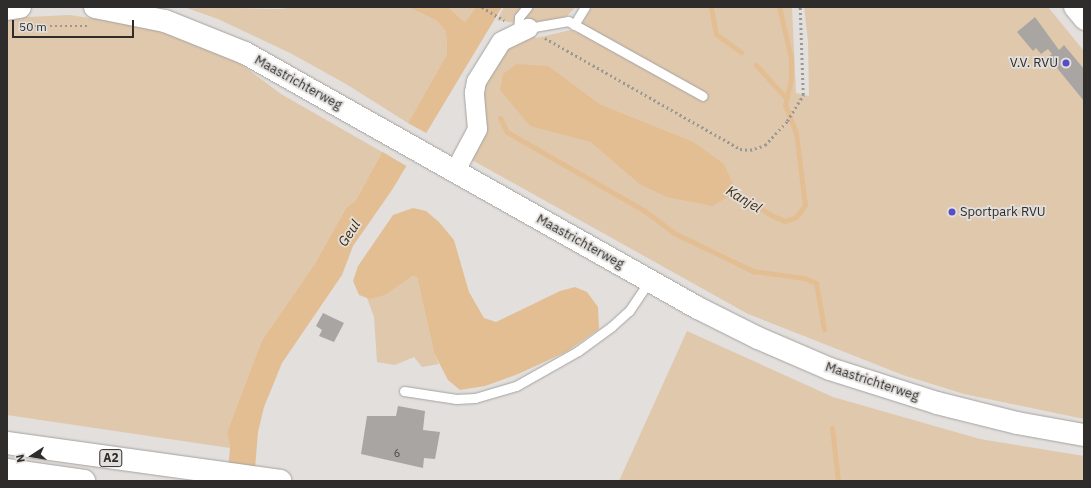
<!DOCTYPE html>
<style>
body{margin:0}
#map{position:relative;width:1091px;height:488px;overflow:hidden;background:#e2dfdc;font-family:"IBM Plex Sans",sans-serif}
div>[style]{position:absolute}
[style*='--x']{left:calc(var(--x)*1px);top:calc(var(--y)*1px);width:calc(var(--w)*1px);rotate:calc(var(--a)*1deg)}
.green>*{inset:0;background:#e0c8ad}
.water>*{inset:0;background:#e4be93}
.pier>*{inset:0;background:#e2dfdc}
.stream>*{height:5px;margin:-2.5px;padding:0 2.5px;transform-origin:2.5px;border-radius:2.5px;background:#e4be93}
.building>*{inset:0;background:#a8a5a2}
.path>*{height:2.5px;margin-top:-1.25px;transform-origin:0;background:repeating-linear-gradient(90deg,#9a9795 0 2px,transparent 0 5px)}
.roads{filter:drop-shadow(0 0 1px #a5a29f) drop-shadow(0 0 1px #a5a29f)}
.lane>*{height:9px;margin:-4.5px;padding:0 4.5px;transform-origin:4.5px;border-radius:4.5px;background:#fff}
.street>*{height:19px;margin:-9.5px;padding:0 9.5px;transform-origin:9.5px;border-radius:9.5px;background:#fff}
.secondary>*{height:22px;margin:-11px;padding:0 11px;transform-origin:11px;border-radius:11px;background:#fff}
.highway>*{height:22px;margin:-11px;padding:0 11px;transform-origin:11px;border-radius:11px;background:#fff}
.dots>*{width:11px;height:11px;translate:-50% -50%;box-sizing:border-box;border:2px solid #e2dfdc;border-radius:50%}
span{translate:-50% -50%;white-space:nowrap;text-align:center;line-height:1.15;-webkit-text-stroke:3.5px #e2dfdc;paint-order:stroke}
.number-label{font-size:11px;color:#4c4b4a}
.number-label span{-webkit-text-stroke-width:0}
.shield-label span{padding:1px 3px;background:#e2dfdc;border:1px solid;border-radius:3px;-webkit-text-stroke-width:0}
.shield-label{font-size:12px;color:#2e2d2c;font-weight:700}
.poi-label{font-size:13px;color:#2e2d2c}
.right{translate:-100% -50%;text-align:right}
.left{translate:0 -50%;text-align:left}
.street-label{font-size:13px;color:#2e2d2c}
.water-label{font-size:14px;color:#432a06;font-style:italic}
.frame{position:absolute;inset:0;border:8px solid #2e2d2c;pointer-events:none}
.north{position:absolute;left:12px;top:436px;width:40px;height:40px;-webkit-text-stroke:3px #e2dfdc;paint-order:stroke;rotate:258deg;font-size:11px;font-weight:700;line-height:16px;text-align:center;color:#2e2d2c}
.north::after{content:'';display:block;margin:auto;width:14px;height:18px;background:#2e2d2c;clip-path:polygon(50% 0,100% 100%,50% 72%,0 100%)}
.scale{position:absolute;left:12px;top:20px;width:122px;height:18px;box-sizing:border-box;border:2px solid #2e2d2c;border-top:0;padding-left:5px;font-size:12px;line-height:14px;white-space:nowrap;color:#2e2d2c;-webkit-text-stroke:3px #e2dfdc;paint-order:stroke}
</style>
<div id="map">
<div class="green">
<div style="clip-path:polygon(184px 7px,279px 9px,298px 7px,408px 7px,437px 21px,446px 32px,447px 54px,408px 123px,346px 84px,292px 54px,218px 19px)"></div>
<div style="clip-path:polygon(448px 7px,476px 7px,465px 22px)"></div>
<div style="clip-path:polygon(504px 7px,576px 7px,567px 16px,552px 21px,515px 23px,497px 20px)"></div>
<div style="clip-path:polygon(evenodd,592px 7px,792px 7px,796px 93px,809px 96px,808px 41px,804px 7px,1048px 7px,1084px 51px,1084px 419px,964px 394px,903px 375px,748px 314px,472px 160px,482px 136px,483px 88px,503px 51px,528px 28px,536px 38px,571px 30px,577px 33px,592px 7px,549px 66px,600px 104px,692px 141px,639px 184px,590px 142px,562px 134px,549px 66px)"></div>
<div style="clip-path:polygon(70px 15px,148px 27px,198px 45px,241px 64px,281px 94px,382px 152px,356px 200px,346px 208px,314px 265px,262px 340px,227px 432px,230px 448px,7px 415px,7px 18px)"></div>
<div style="clip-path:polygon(412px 276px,417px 277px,434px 353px,439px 364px,422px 367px,414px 357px,395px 365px,377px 362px,374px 317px,367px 298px)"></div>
<div style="clip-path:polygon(687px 331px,833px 397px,980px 439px,1084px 456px,1084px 481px,619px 481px)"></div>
</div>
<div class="water">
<div style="clip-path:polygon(408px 7px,448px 7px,465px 22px,476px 7px,502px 7px,392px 190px,353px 246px,342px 275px,282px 363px,264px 407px,258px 432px,254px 481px,227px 481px,230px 448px,227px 432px,262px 340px,314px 265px,346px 208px,356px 200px,382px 152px,408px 123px,447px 54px,446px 32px,437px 21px)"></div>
<div style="clip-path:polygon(517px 64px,549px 66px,600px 104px,692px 141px,724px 164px,735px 188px,728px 197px,712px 206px,667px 197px,639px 184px,590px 142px,530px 126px,500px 90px,503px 74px)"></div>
<div style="clip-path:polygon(413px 208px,426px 211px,439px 222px,454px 240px,469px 292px,484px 318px,496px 322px,560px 291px,575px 287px,587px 292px,598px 307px,599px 329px,566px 352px,518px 374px,485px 386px,460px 390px,448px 380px,434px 353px,417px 277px,412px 276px,385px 295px,370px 299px,359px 295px,353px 281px,358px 266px,393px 215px)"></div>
</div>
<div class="pier">
<div style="clip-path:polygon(406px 122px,428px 134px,408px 167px,381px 151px)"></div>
</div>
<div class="stream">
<div style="--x:711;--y:7;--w:27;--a:80"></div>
<div style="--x:716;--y:34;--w:31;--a:36"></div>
<div style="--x:756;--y:65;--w:43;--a:47.8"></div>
<div style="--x:500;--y:118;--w:16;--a:63"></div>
<div style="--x:507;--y:132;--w:159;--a:29.8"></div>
<div style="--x:645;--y:211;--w:36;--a:37"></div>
<div style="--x:674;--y:233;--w:88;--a:25.7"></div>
<div style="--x:753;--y:271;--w:52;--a:7.7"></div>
<div style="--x:805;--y:278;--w:12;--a:24"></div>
<div style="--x:816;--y:283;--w:47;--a:80.1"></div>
<div style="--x:727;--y:189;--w:53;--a:30.4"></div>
<div style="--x:773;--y:216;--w:13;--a:23"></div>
<div style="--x:785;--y:221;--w:12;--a:-20"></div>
<div style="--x:796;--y:217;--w:15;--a:-53"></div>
<div style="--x:805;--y:205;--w:73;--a:-97.1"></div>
<div style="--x:796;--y:133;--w:30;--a:-111"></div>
<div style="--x:785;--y:105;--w:28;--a:-77"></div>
<div style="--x:791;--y:78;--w:20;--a:-90"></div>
<div style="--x:791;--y:58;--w:52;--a:-103.2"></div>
<div style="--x:832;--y:428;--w:53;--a:83.5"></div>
</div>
<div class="building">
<div style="clip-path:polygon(1035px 17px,1059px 50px,1064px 45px,1084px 69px,1084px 101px,1048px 57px,1052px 54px,1048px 49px,1041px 54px,1036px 48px,1033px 51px,1017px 32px)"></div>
<div style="clip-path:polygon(323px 313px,344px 323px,334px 342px,319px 336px,322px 330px,316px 326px)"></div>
<div style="clip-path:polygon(398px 406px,425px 411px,423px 430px,440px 432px,435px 459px,424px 458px,423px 468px,361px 454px,367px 416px,396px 416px)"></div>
</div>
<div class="path">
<div style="--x:482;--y:7;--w:26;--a:31"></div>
<div style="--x:25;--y:26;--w:65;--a:0"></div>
<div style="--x:545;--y:38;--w:224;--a:29.6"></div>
<div style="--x:740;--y:149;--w:10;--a:6"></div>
<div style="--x:750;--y:150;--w:16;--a:-18"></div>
<div style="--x:765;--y:145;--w:33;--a:-47"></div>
<div style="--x:787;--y:121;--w:31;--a:-58"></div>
<div style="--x:803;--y:95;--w:88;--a:-92"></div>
</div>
<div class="roads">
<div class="lane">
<div style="--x:574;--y:25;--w:21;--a:-59"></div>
<div style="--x:528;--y:28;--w:41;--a:-9.9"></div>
<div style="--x:568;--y:21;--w:154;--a:29.1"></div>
<div style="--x:518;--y:32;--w:15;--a:-86"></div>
<div style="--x:519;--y:17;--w:13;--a:-51"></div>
<div style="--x:404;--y:391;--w:53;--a:8.7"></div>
<div style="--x:456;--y:399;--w:19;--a:-3"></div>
<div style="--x:475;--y:398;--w:43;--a:-16.3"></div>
<div style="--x:516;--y:386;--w:71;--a:-29.4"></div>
<div style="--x:578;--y:351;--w:41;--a:-36"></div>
<div style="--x:611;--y:327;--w:24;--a:-42"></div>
<div style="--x:629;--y:311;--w:36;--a:-56"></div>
</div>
<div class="street">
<div style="--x:1073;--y:7;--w:17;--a:50"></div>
<div style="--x:454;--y:172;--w:49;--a:-61.9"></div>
<div style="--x:477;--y:129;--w:37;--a:-95"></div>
<div style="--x:474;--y:92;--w:11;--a:-80"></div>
<div style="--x:476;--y:81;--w:47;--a:-58"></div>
<div style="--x:501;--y:41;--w:30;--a:-26"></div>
</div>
<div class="secondary">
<div style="--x:95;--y:7;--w:71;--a:11.3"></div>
<div style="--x:165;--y:21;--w:86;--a:21.8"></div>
<div style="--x:245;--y:53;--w:520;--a:29.38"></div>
<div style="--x:698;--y:308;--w:67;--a:26.6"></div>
<div style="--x:758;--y:338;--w:78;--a:23.3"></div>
<div style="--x:830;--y:369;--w:112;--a:17.6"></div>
<div style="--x:937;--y:403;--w:82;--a:14"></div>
<div style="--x:1017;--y:423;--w:68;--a:10.2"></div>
<div style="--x:7;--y:9;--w:13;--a:-9"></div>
</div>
<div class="highway">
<div style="--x:7;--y:443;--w:276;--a:7.9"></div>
<div style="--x:7;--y:470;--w:78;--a:8.1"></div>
</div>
</div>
<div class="dots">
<div style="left:1066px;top:63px;background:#564ec6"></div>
<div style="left:952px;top:212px;background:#564ec6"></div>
</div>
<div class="number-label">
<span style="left:397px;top:453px">6</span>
</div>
<div class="shield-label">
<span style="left:111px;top:458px">A2</span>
</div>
<div class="poi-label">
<span class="right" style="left:1058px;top:63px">V.V. RVU</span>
<span class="left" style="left:960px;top:212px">Sportpark RVU</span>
</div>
<div class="street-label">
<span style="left:298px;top:83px;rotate:29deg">Maastrichterweg</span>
<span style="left:580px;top:242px;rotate:29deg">Maastrichterweg</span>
<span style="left:872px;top:382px;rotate:18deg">Maastrichterweg</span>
</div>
<div class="water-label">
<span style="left:744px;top:199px;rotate:31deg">Kanjel</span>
<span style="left:349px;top:233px;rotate:-57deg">Geul</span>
</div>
<div class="frame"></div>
<div class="north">N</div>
<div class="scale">50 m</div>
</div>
